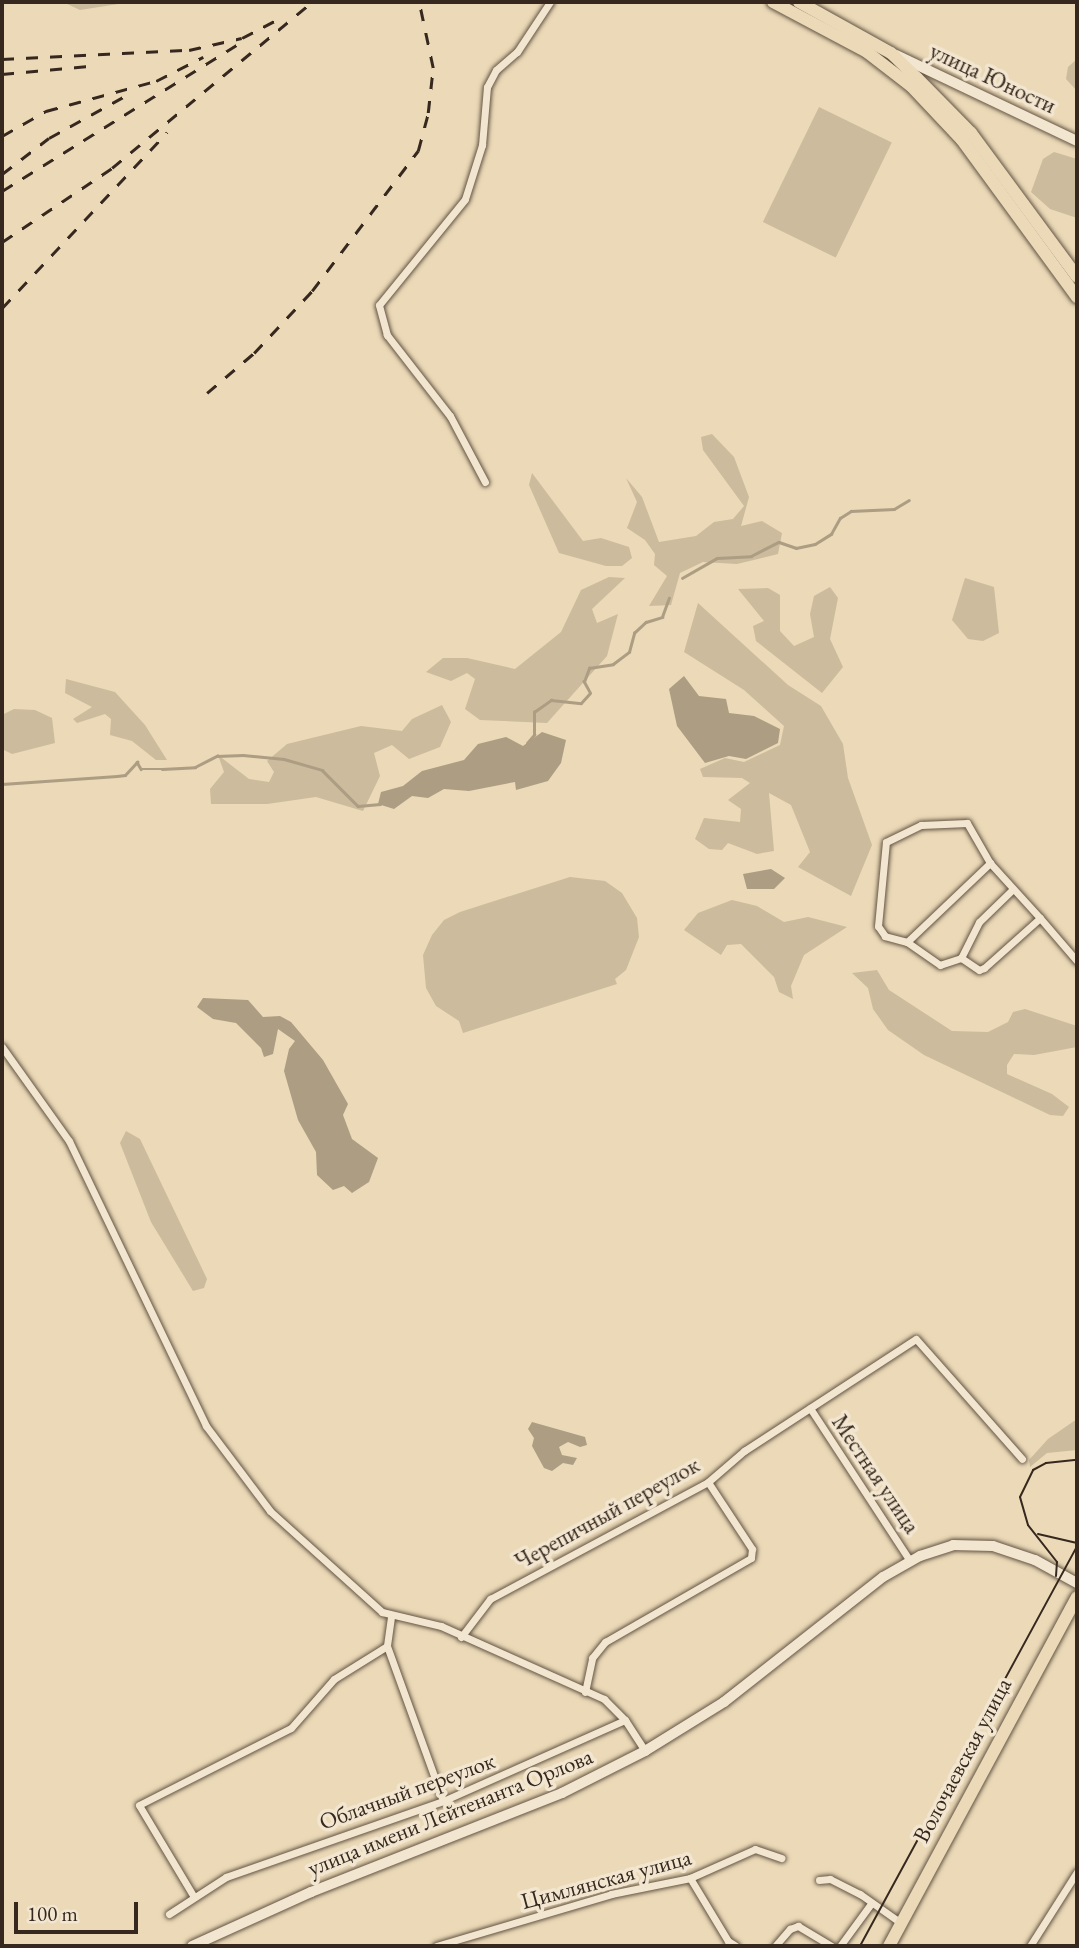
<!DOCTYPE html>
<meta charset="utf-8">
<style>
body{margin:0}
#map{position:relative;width:1079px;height:1948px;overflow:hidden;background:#ebd9b7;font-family:"EB Garamond",serif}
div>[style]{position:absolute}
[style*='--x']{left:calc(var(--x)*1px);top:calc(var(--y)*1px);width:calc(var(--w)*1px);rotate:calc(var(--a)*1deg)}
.green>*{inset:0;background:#ccbb9d;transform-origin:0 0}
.water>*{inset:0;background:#ad9d83}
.stream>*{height:2.5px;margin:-1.25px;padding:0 1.25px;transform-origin:1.25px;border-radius:1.25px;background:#ad9d83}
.roads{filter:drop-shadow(0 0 2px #635444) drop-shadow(0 0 2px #635444)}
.street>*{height:7px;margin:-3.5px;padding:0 3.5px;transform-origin:3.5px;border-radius:3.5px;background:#f2e6d0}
.secondary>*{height:10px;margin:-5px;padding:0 5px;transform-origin:5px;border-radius:5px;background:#f2e6d0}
.primary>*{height:12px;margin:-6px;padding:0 6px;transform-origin:6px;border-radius:6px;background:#ebd9b7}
.tram>*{height:2px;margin:-1px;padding:0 1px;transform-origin:1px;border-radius:1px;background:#36281e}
.rail>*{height:2.5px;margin-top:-1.25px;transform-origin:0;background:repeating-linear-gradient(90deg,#36281e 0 12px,transparent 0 24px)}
span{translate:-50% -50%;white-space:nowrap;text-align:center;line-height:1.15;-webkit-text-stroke:7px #f2e6d0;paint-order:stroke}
.street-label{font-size:23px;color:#36281e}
.frame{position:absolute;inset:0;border:4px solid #36281e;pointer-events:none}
.scale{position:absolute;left:14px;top:1902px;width:124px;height:32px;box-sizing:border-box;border:4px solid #36281e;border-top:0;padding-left:9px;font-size:21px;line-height:24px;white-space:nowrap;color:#36281e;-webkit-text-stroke:5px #f2e6d0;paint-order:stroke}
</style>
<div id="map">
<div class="green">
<div style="clip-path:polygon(63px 2px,131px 2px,80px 10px)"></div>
<div style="clip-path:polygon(1077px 59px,1077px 91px,1066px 79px,1068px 67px)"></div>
<div style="left:819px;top:107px;width:81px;height:128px;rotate:26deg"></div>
<div style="clip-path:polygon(1054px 152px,1077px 159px,1077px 218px,1050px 209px,1031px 192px,1043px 159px)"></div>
<div style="clip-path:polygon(712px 434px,734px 457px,749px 497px,741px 526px,762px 521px,782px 533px,778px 554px,737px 564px,703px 562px,680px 573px,671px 605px,649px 606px,667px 576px,654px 565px,655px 554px,645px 540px,627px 528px,637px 502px,626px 478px,642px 497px,659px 542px,696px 536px,714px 522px,733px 519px,744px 506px,703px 450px,701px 437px)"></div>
<div style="clip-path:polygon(532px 473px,583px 541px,601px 538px,629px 547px,632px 558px,622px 566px,606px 566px,559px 553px,529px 485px)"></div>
<div style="clip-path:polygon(609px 577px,625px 578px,592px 609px,597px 623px,618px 614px,607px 656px,547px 723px,480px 720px,465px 709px,475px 679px,467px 673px,451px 681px,426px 672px,443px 658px,467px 658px,515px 669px,561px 632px,581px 590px)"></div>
<div style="clip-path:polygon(965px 578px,994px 587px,999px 633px,983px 641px,968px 639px,952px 620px)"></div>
<div style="clip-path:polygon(830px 587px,838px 598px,830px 639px,843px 667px,822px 693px,756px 641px,753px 626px,764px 621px,738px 589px,768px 588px,780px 595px,780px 631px,794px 646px,814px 637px,810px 614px,814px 596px)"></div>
<div style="clip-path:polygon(698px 603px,788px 685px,821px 706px,843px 744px,848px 778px,872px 845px,851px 896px,798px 867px,810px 852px,791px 805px,769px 793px,774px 851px,757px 854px,728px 843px,722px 850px,709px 849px,695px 839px,704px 818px,740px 822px,741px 809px,728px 800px,750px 783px,742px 778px,703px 777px,700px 769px,725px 758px,744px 762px,780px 745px,784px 726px,744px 690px,684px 652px)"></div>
<div style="clip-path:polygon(66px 679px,115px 692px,145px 725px,167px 760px,156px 760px,132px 741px,110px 735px,111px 719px,105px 714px,77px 723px,73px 719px,92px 707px,65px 693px)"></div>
<div style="clip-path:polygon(442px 705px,451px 722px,440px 747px,409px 759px,392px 745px,374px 753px,380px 776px,363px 811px,316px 797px,267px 804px,211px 804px,210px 789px,224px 772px,218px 755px,249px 779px,269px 782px,274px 772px,267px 761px,287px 744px,361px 726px,402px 731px,412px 719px)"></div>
<div style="clip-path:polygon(14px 709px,35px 710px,52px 718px,55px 743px,12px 754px,2px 749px,2px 715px)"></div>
<div style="clip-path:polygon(570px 877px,605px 881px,622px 893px,637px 918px,639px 937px,626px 970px,615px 979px,617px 984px,463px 1033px,459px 1021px,436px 1006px,426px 988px,423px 955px,432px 935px,444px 920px,460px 912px)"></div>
<div style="clip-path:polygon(732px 900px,757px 906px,784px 922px,808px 917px,847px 927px,804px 955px,791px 986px,793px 999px,779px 992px,774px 977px,741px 944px,727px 945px,721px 955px,684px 930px,698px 913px)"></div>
<div style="clip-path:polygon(877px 970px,889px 990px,952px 1031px,988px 1032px,1008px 1022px,1013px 1012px,1025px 1009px,1077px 1026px,1077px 1047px,1034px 1055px,1014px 1054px,1007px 1065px,1007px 1074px,1052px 1094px,1069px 1107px,1063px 1116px,1050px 1115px,924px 1055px,888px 1030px,873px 1009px,868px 988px,852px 973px)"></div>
<div style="clip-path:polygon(126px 1131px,140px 1139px,207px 1279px,204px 1288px,193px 1291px,151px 1222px,120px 1143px)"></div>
<div style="clip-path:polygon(1077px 1419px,1077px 1450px,1047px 1453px,1030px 1467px,1029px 1460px,1048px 1439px)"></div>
</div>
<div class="water">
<div style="clip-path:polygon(684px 676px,699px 696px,726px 699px,729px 713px,754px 716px,780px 729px,778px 743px,746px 759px,729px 756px,705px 763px,677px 726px,669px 689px)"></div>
<div style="clip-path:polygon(542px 732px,566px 740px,561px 763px,548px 781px,516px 790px,515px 782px,469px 791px,444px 789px,428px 798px,412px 796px,394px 809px,378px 804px,381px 792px,403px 786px,422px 771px,464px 760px,478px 744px,506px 737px,523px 746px)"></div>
<div style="clip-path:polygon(771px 869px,785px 878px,774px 889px,747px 889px,743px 874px)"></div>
<div style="clip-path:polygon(203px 998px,248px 1000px,263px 1017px,280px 1016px,291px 1022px,323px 1060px,348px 1104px,343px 1115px,352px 1139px,378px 1158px,369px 1182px,352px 1193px,344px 1186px,333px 1190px,317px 1175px,316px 1152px,298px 1120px,284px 1071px,289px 1049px,295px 1041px,278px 1029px,273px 1054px,264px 1057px,261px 1048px,236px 1023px,213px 1019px,197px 1007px)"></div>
<div style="clip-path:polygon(532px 1422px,585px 1437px,587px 1445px,580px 1447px,568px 1442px,559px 1447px,562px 1455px,577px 1458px,573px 1465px,563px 1463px,552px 1471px,544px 1468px,532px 1446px,534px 1438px,528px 1429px)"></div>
</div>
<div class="stream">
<div style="--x:682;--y:578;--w:40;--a:-29.7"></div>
<div style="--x:717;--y:558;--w:34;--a:-3"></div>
<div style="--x:751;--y:556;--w:31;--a:-27"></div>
<div style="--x:779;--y:542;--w:18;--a:19"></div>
<div style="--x:796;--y:548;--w:19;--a:-12"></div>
<div style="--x:815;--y:544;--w:19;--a:-32"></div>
<div style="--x:831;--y:534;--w:18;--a:-61"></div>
<div style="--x:840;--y:518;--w:13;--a:-32"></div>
<div style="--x:851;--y:511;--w:43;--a:-2.7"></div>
<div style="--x:894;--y:509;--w:17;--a:-31"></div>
<div style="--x:527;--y:743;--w:11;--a:-49"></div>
<div style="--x:534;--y:735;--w:23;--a:-90"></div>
<div style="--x:534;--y:712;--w:21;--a:-35"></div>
<div style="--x:551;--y:700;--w:30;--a:6"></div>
<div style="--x:581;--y:703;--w:13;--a:-48"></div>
<div style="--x:590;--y:693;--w:13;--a:-119"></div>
<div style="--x:584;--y:682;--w:15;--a:-70"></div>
<div style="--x:589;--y:668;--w:24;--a:-9"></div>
<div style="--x:613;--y:664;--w:20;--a:-37"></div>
<div style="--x:629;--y:652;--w:20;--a:-75"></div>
<div style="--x:634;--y:633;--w:16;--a:-43"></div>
<div style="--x:646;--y:622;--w:17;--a:-17"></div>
<div style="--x:662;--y:617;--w:20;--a:-70"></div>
<div style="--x:2;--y:784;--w:115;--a:-4"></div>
<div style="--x:117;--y:776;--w:8;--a:-7"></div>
<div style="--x:125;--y:775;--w:18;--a:-47"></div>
<div style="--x:137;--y:762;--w:8;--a:60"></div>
<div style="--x:141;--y:769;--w:21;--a:0"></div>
<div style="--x:162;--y:769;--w:33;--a:-3"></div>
<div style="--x:195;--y:767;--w:25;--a:-27"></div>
<div style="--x:217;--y:756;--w:26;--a:-2"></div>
<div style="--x:243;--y:755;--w:41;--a:5.6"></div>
<div style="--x:284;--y:759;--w:40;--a:16"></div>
<div style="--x:322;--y:770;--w:51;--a:45"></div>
<div style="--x:358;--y:806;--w:22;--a:-5"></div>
</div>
<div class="roads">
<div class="street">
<div style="--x:485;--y:482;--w:75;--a:-117.9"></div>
<div style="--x:450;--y:416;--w:103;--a:-127.9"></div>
<div style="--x:387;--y:335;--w:31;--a:-105"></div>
<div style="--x:379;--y:305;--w:136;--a:-50.9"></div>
<div style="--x:465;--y:199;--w:57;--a:-72.5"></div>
<div style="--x:482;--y:145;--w:58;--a:-85.1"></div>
<div style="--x:487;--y:87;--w:19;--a:-62"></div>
<div style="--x:496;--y:70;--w:28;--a:-41"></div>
<div style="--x:517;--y:52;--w:60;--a:-56.6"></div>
<div style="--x:1040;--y:918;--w:75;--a:138.2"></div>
<div style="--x:984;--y:968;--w:5;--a:158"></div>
<div style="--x:979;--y:970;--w:22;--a:-146"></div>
<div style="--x:961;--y:958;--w:22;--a:162"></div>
<div style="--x:940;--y:965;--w:40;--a:-145.1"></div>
<div style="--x:907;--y:942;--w:23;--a:-165"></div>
<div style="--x:885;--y:936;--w:12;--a:-125"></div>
<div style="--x:878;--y:926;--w:84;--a:-84.6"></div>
<div style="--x:886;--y:842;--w:39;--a:-26"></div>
<div style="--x:921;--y:825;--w:46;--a:-2.5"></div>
<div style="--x:967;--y:823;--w:46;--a:60.1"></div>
<div style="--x:990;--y:863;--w:74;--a:47.7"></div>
<div style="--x:1040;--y:918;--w:57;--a:49.3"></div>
<div style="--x:907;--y:942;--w:115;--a:-43.6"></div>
<div style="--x:961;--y:958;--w:40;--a:-63.4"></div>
<div style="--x:979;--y:922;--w:47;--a:-44.1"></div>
<div style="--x:2;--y:1047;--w:115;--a:54.5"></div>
<div style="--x:69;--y:1141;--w:316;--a:64.3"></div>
<div style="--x:206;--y:1426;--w:106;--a:53"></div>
<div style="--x:270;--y:1511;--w:151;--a:42"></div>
<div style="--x:382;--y:1612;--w:61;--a:13.3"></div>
<div style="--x:441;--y:1626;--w:179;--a:24.1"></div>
<div style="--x:604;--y:1699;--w:30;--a:45"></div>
<div style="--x:625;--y:1720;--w:37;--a:57"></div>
<div style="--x:810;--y:1408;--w:183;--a:56.8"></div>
<div style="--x:391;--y:1617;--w:29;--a:98"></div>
<div style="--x:387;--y:1646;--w:165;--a:70.1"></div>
<div style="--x:461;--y:1637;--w:48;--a:-52.7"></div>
<div style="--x:490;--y:1599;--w:247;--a:-28.2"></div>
<div style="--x:708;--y:1482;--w:48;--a:-40.7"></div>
<div style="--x:744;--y:1451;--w:205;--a:-33.1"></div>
<div style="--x:916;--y:1339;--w:160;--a:48.5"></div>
<div style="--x:585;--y:1692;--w:35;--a:-78"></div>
<div style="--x:592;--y:1658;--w:21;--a:-51"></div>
<div style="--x:605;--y:1642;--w:168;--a:-29.9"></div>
<div style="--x:751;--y:1558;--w:9;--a:-84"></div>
<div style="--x:752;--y:1549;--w:80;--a:-123.3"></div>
<div style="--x:690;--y:1878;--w:74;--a:58.9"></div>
<div style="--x:728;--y:1941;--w:9;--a:32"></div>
<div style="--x:819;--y:1880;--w:11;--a:-5"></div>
<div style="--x:830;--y:1879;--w:34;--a:27"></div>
<div style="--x:860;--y:1894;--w:50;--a:35.3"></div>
<div style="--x:194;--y:1897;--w:107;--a:-120.9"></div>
<div style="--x:139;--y:1805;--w:170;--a:-26.9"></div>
<div style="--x:291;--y:1728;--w:65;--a:-48.7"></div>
<div style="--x:334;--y:1679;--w:62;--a:-31.9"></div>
<div style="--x:169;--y:1914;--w:68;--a:-33"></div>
<div style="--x:226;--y:1877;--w:230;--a:-19.3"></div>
<div style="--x:443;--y:1801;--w:199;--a:-24"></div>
<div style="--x:436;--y:1946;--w:183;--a:-16.5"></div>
<div style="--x:611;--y:1894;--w:81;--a:-11.4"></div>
<div style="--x:690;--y:1878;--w:71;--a:-24"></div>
<div style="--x:755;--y:1849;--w:28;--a:19"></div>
<div style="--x:775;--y:1946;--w:23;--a:-49"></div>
<div style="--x:790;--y:1929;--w:9;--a:-21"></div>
<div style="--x:798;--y:1926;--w:39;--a:31"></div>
<div style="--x:840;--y:1946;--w:51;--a:-53.8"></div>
<div style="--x:1030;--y:1946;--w:88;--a:-57.6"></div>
</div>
<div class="secondary">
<div style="--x:896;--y:55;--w:200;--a:25.4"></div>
<div style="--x:192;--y:1946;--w:131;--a:-24.4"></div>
<div style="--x:311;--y:1892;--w:270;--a:-21.5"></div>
<div style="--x:562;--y:1793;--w:93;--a:-26.8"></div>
<div style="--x:645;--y:1751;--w:93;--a:-31.8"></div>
<div style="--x:724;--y:1702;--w:202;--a:-38.2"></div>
<div style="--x:883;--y:1577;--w:43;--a:-29.6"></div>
<div style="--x:920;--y:1556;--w:35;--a:-18"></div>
<div style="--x:953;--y:1545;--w:40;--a:1.4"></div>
<div style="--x:993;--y:1546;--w:44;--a:18.4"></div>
<div style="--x:1035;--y:1560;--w:48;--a:28.7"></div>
</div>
<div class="primary">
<div style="--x:773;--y:2;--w:106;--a:28"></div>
<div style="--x:867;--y:52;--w:56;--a:37.7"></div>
<div style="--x:911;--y:86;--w:74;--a:46.6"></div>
<div style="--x:962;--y:140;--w:195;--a:53.8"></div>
<div style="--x:799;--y:2;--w:105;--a:29"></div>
<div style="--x:891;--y:53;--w:36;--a:44"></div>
<div style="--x:917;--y:78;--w:77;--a:45.5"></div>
<div style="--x:971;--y:133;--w:179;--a:53.6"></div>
<div style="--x:889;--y:1946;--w:396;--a:-61.7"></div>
</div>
</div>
<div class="tram">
<div style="--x:1038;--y:1534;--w:40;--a:13"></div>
<div style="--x:1056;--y:1576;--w:14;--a:-86"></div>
<div style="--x:1057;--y:1562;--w:47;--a:-128.1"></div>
<div style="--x:1028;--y:1525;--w:29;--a:-106"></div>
<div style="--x:1020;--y:1497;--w:30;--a:-64"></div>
<div style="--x:1033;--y:1470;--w:15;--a:-28"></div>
<div style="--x:1046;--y:1463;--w:31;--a:-6"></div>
<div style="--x:860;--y:1946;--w:455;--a:-61.5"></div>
</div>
<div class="rail">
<div style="--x:2;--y:59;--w:187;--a:-2.8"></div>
<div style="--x:189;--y:50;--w:54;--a:-12.8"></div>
<div style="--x:242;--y:38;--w:45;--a:-27.7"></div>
<div style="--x:2;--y:74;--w:87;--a:-5.3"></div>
<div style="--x:2;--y:136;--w:51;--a:-29.6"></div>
<div style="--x:46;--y:111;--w:114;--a:-15.3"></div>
<div style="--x:156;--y:81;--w:53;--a:-27.1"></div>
<div style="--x:2;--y:174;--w:59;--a:-37.5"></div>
<div style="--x:49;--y:138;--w:87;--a:-28.9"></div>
<div style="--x:2;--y:191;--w:280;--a:-31.9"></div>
<div style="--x:2;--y:242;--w:133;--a:-33.9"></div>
<div style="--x:112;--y:168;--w:260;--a:-39.7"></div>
<div style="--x:2;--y:308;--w:241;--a:-46.8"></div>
<div style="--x:207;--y:393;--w:62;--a:-40.4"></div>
<div style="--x:254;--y:353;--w:85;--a:-46.9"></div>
<div style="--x:312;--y:291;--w:176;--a:-52.9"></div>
<div style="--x:418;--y:151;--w:39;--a:-75"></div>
<div style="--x:428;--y:113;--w:45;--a:-83.7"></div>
<div style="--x:433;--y:68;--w:67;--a:-102"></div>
</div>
<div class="street-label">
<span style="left:993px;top:78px;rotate:25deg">улица Юности</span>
<span style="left:876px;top:1474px;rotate:56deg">Местная улица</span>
<span style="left:607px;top:1513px;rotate:-29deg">Черепичный переулок</span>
<span style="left:962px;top:1760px;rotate:-62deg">Волочаевская улица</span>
<span style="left:407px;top:1791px;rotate:-20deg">Облачный переулок</span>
<span style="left:450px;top:1812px;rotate:-22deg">улица имени Лейтенанта Орлова</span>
<span style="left:606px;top:1879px;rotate:-15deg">Цимлянская улица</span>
</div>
<div class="frame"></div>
<div class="scale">100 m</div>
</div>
